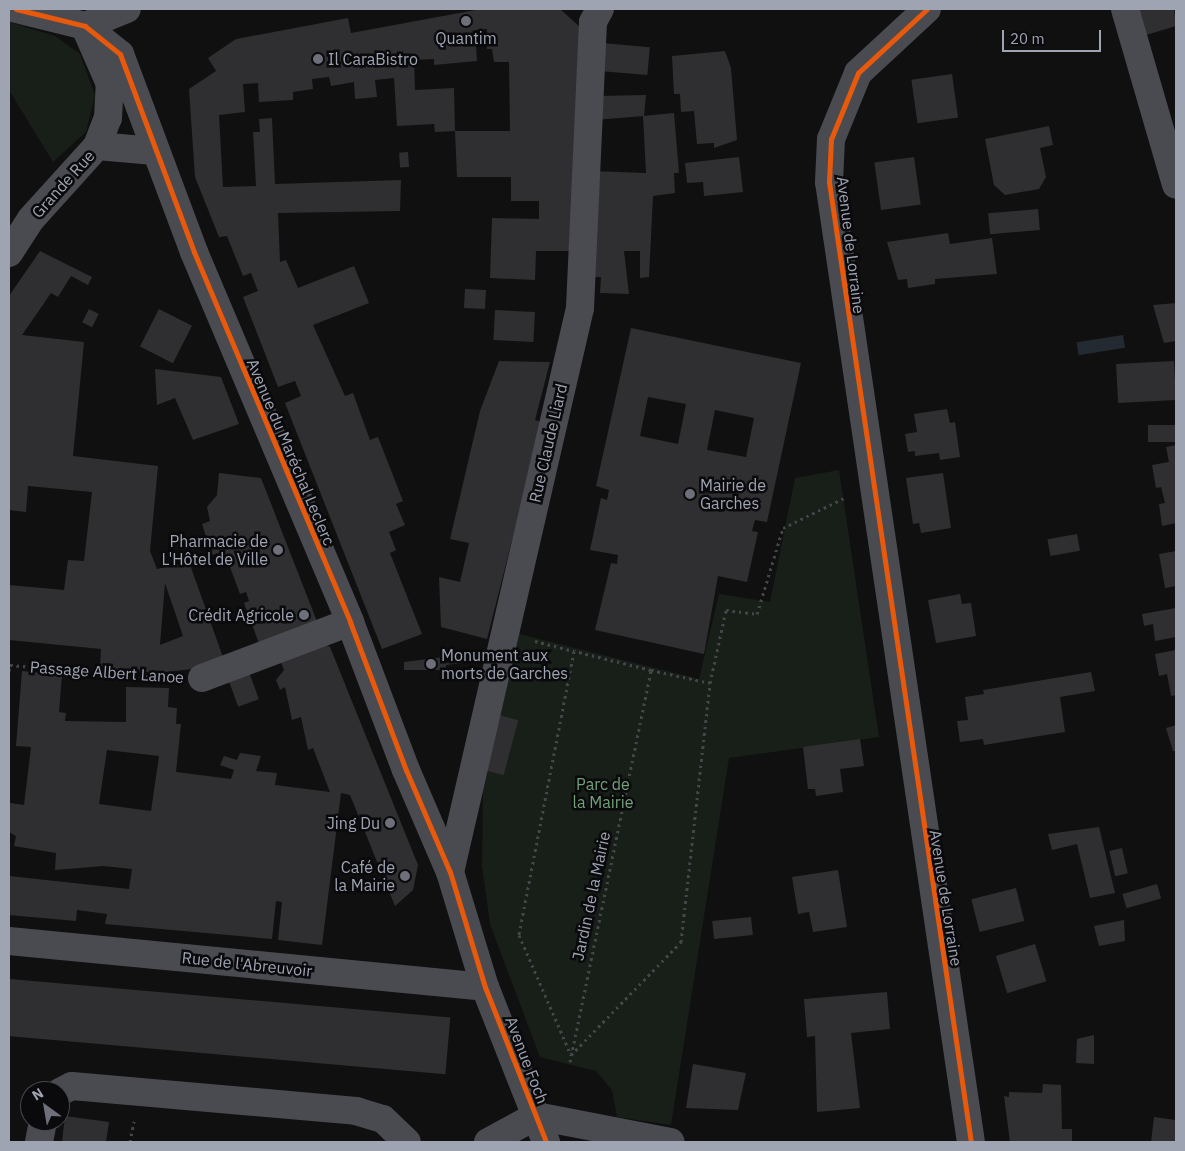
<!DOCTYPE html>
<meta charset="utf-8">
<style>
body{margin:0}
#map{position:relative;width:1185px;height:1151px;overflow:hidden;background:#101010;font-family:"IBM Plex Sans",sans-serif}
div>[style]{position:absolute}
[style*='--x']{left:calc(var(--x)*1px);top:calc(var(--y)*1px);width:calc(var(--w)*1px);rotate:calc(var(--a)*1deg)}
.green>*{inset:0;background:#181f19}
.water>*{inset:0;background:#232a32;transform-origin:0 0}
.building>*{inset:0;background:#2f2f31;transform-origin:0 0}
.path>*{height:3px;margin-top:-1.5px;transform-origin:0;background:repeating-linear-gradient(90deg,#45464b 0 2.5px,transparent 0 6.5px)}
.minor>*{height:28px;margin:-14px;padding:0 14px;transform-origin:14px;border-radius:14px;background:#4a4b50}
.cycleway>*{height:5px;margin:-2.5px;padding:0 2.5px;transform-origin:2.5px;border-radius:2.5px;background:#e8590c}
.dots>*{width:14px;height:14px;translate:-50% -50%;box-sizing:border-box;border:2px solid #0a0a0c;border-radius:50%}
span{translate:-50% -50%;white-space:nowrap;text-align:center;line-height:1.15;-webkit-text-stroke:5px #0a0a0c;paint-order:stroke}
.poi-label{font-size:16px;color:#9fa4b3}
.left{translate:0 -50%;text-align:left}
.right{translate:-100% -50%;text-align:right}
.street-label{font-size:16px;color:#9fa4b3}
.park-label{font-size:16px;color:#73a178}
.frame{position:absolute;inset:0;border:10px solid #9fa4b3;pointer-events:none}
.north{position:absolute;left:20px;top:1081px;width:50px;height:50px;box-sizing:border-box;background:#0a0a0c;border:1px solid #46484f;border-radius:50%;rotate:328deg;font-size:14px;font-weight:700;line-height:20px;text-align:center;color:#9fa4b3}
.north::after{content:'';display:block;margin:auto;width:18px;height:22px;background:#6d707a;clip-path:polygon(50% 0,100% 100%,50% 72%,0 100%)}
.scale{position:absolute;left:1002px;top:30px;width:99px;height:22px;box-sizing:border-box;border:2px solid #9fa4b3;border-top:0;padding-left:6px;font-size:15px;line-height:18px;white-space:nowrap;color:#9fa4b3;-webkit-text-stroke:4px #0a0a0c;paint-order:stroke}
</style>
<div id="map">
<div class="green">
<div style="clip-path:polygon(9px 22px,55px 36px,80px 54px,95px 95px,86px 132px,53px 162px,9px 90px)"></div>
<div style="clip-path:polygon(839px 470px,879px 737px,729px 758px,671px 1125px,617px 1117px,612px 1090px,596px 1071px,540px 1057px,490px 924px,482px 866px,483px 792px,519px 634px,699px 679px,719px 594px,770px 602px,795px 478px)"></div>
</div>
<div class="water">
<div style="left:1123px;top:335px;width:13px;height:47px;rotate:81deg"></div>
</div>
<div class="building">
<div style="clip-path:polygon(481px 9px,560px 9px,580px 27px,571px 251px,536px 251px,535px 280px,490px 278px,492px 218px,539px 219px,539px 201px,511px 201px,511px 177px,457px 177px,455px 131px,510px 131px,509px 62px,494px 62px,492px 49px,487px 49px,487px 29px,475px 30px,477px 61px,434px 65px,434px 59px,414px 60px,415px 90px,454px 88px,455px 131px,435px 132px,434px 124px,397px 126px,394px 78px,375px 80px,377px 97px,355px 99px,354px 82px,331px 86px,329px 77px,312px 79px,313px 89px,293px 92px,293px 100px,259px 102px,258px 83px,243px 84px,245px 112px,219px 115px,223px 187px,256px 186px,253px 132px,260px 132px,259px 119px,272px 118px,275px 184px,401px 180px,400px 211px,278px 213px,280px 262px,286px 260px,298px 288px,354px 266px,369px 303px,313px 325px,345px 396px,353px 393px,370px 440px,378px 437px,403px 501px,396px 504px,405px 525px,389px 532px,396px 550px,390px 553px,422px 634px,382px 649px,285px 403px,301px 396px,295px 381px,278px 387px,243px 297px,258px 291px,251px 273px,243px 276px,227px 236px,219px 237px,195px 177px,189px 89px,216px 71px,208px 58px,236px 39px,348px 18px,351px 33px)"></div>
<div style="clip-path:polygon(1136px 9px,1174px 9px,1176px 26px,1143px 36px)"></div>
<div style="left:602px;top:43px;width:48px;height:28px;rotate:5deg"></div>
<div style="clip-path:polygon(725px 51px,731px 68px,737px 140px,714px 148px,714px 143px,697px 144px,694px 111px,681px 112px,680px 94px,674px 94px,672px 56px)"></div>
<div style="left:952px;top:74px;width:44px;height:41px;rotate:82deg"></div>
<div style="clip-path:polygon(646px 95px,644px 116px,595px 120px,597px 96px)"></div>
<div style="clip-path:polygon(674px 113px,679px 173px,674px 173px,675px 193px,653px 196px,649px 277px,640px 278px,640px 251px,624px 251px,629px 294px,600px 293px,601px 277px,590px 277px,591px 171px,646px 173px,643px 116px)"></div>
<div style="clip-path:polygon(1049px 126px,1053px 145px,1040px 148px,1046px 177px,1039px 189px,1005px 195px,994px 185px,985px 139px)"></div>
<div style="left:408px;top:152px;width:15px;height:9px;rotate:86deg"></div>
<div style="clip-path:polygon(739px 157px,743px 192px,704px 196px,703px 182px,687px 183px,685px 163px)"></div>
<div style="left:914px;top:157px;width:48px;height:40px;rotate:82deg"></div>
<div style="left:1038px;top:209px;width:21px;height:50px;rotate:85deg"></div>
<div style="clip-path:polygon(948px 233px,950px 244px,992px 238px,997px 274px,935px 279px,935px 284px,908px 288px,907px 279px,898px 280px,887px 242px)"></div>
<div style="clip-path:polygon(evenodd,40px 251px,92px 277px,88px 285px,71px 276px,58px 297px,51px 293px,22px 335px,84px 342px,73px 456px,158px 466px,150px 551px,157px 569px,189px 562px,224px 660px,201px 668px,157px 673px,100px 668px,101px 649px,9px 640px,9px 585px,64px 590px,68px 560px,84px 561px,92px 492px,28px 486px,26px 512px,9px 510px,9px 296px,40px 251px,165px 583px,183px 636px,160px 645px,165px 583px)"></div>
<div style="left:465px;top:289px;width:21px;height:19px;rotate:3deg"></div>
<div style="clip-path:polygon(1176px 303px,1176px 341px,1164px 343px,1153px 305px)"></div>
<div style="left:89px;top:309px;width:11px;height:15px;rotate:27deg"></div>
<div style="left:159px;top:309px;width:37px;height:42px;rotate:27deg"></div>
<div style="left:495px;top:310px;width:40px;height:30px;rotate:3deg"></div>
<div style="clip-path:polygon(evenodd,631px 328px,801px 363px,767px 522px,755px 520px,752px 531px,758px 532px,747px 582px,718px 576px,704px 654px,595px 630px,611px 563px,617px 564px,618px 555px,590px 550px,601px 498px,607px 500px,609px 490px,596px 486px,631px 328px,648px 397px,686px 404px,678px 444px,640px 436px,648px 397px,631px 328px,715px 410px,754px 418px,746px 457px,707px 450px,715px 410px)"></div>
<div style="clip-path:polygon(499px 361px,550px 362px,535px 420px,542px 422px,487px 639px,441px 627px,439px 577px,460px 582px,469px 543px,450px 539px,480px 411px)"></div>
<div style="left:1174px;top:361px;width:39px;height:58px;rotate:87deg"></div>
<div style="clip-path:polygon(155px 369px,221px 377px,239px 424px,193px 440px,175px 398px,157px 405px)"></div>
<div style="clip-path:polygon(947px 409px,950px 423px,955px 422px,960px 457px,940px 460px,939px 453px,915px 456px,915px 451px,908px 452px,905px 434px,917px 432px,914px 414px)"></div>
<div style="left:1176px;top:425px;width:17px;height:28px;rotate:90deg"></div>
<div style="clip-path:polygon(1176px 445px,1176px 523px,1162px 526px,1159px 504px,1165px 503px,1161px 487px,1156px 488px,1152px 465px,1169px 462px,1166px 447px)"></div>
<div style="clip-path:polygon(219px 473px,261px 478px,318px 624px,260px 646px,244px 603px,249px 601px,246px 592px,240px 594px,224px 551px,212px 555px,202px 524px,210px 521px,207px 507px,217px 495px)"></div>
<div style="clip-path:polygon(943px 473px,951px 528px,921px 533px,919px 523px,913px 524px,906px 478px)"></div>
<div style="left:1077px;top:534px;width:17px;height:30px;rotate:80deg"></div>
<div style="clip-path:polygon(1176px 551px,1176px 586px,1165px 588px,1159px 554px)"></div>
<div style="clip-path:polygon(960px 594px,962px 604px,971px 603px,976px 636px,936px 643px,928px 600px)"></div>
<div style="clip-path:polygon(1176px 608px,1176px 637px,1155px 641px,1153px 624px,1144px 626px,1142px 614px)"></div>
<div style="clip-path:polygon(evenodd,319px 641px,330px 647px,418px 865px,413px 890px,395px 906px,350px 795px,341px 793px,322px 945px,278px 940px,282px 902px,276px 901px,272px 939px,105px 924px,107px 914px,77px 910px,76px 921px,9px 915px,9px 876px,129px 889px,132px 869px,103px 866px,55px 870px,56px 853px,14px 846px,16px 836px,9px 832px,10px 803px,24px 805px,31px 747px,16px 746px,22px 671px,62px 675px,59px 712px,66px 713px,65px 721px,126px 722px,126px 687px,169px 688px,168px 707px,177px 708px,176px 724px,181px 724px,176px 772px,231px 779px,234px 770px,220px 765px,224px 756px,237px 760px,240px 753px,261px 756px,256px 771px,277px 773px,275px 785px,330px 792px,313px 748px,308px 750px,301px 717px,292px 720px,285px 687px,280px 690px,276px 680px,284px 670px,279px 657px,319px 641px,107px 750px,159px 756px,151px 811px,99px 804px,107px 750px)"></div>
<div style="clip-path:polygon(1176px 650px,1176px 695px,1171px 696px,1167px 674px,1159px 676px,1155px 654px)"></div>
<div style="clip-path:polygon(469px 654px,470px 662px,446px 665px,446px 670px,404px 670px,404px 662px)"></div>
<div style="left:249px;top:672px;width:29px;height:22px;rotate:70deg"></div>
<div style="clip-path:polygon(1091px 672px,1095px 691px,1060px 697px,1065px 732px,984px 745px,983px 739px,960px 742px,957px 721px,968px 720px,965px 697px,984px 694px,983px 690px)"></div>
<div style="left:499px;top:715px;width:20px;height:57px;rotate:15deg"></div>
<div style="clip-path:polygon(1176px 725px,1176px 751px,1173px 751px,1166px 728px)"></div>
<div style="clip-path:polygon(860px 739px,864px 766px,840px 769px,843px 792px,816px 796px,815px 789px,808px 789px,803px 747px)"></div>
<div style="clip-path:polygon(1099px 827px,1115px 893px,1090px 898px,1077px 844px,1052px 850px,1048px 834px)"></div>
<div style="left:1122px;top:848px;width:26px;height:13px;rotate:77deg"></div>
<div style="clip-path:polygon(838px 870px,847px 927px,813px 932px,809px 912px,798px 914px,792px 877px)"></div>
<div style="left:1157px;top:884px;width:15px;height:36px;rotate:74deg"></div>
<div style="left:1016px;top:888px;width:34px;height:46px;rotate:76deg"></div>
<div style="left:751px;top:917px;width:18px;height:39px;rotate:84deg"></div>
<div style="clip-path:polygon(1124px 920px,1125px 941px,1099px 946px,1094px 926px)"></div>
<div style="left:1035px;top:944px;width:39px;height:41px;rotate:73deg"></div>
<div style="left:10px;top:979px;width:442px;height:57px;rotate:5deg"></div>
<div style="clip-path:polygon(887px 992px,890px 1029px,851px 1033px,860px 1108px,817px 1112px,815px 1036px,807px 1037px,804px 999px)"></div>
<div style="clip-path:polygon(1094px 1035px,1094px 1064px,1076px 1063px,1077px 1039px)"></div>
<div style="clip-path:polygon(693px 1064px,746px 1073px,738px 1110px,686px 1108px)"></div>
<div style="clip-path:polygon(1043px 1084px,1061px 1085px,1062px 1129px,1072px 1129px,1072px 1142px,1010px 1142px,1004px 1096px,1009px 1097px,1009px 1092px,1042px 1093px)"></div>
<div style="clip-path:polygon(65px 1116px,109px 1122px,106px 1142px,62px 1142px)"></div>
<div style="clip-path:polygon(1154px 1117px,1176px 1120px,1176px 1142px,1151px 1142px)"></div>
</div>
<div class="path">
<div style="--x:535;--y:641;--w:40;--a:14.4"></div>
<div style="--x:651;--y:670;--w:79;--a:-166.1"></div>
<div style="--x:574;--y:651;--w:289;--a:101"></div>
<div style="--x:519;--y:935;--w:131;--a:66.6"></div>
<div style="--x:571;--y:1055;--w:158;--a:-45.8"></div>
<div style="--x:681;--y:942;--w:261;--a:-83.6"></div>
<div style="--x:9;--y:671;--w:6;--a:-81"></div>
<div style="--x:10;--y:665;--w:163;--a:4.9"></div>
<div style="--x:570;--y:1062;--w:400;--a:-78.3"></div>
<div style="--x:651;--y:670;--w:60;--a:12.4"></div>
<div style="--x:710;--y:683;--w:75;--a:-77.6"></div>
<div style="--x:726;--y:610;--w:31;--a:7"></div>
<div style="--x:757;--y:614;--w:90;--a:-73.2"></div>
<div style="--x:783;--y:528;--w:70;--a:-26.2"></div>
<div style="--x:130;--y:1142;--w:21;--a:-79"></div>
</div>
<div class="minor">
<div style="--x:16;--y:9;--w:71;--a:13.8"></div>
<div style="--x:85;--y:26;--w:45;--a:38.7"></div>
<div style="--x:120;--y:54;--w:211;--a:69.5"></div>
<div style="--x:194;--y:252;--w:402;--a:67.1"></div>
<div style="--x:350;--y:622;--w:158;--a:69.3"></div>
<div style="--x:406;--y:770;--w:111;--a:66.7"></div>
<div style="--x:450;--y:872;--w:120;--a:73.1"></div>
<div style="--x:485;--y:987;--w:167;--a:68.5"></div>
<div style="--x:927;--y:9;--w:94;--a:137.2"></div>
<div style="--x:858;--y:73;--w:71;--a:112.2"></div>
<div style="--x:831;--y:139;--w:43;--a:92.7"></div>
<div style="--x:829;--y:182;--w:970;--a:81.59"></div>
<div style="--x:1125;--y:9;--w:183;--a:73.8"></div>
<div style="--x:85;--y:26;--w:45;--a:-22"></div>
<div style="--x:97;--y:146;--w:58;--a:4.9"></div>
<div style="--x:9;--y:253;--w:40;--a:-57.1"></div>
<div style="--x:31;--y:219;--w:98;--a:-47.9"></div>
<div style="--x:97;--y:146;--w:30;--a:-69"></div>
<div style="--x:108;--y:118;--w:34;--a:-87"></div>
<div style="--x:110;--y:84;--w:62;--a:-113.7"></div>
<div style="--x:202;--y:678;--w:158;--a:-20.7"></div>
<div style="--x:450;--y:872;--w:579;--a:-77.02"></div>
<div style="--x:580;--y:308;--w:286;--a:-87.4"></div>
<div style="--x:593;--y:22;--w:15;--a:-62"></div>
<div style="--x:9;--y:941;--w:478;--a:5.5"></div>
<div style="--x:60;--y:1092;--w:13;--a:-27"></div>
<div style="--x:72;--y:1086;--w:285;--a:5"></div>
<div style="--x:356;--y:1111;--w:28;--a:17"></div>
<div style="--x:383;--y:1119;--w:33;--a:44"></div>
<div style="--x:536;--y:1116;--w:137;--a:10.9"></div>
<div style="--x:39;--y:1142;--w:21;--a:-79"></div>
<div style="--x:488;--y:1142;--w:55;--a:-28.4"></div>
</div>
<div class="cycleway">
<div style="--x:16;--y:9;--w:71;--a:13.8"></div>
<div style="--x:85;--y:26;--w:45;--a:38.7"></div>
<div style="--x:120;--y:54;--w:211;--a:69.5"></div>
<div style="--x:194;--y:252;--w:402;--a:67.1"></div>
<div style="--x:350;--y:622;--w:158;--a:69.3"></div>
<div style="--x:406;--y:770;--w:111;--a:66.7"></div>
<div style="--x:450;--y:872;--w:120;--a:73.1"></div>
<div style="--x:485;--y:987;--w:167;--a:68.5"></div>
<div style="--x:927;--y:9;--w:94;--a:137.2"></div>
<div style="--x:858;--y:73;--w:71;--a:112.2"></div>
<div style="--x:831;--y:139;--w:43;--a:92.7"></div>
<div style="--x:829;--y:182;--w:970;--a:81.59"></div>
</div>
<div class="dots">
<div style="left:466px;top:21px;background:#6d707a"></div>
<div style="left:318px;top:59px;background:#6d707a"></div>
<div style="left:690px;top:494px;background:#6d707a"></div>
<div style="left:278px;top:550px;background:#6d707a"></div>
<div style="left:304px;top:615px;background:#6d707a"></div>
<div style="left:431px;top:664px;background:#6d707a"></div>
<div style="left:390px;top:823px;background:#6d707a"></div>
<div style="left:405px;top:876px;background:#6d707a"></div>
</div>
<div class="poi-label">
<span style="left:466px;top:38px">Quantim</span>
<span class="left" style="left:328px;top:59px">Il CaraBistro</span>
<span class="left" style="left:700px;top:494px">Mairie de<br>Garches</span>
<span class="right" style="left:268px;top:550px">Pharmacie de<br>L'Hôtel de Ville</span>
<span class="right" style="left:294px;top:615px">Crédit Agricole</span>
<span class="left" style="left:441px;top:664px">Monument aux<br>morts de Garches</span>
<span class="right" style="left:380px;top:823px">Jing Du</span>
<span class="right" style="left:395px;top:876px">Café de<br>la Mairie</span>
</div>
<div class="street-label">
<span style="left:63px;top:184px;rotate:-48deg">Grande Rue</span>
<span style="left:851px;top:245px;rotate:83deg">Avenue de Lorraine</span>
<span style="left:548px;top:443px;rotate:-77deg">Rue Claude Liard</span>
<span style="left:291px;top:452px;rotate:67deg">Avenue du Maréchal Leclerc</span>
<span style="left:107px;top:672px;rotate:4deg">Passage Albert Lanoe</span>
<span style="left:591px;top:896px;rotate:-78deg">Jardin de la Mairie</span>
<span style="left:946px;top:898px;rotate:81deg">Avenue de Lorraine</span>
<span style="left:247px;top:964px;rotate:6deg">Rue de l'Abreuvoir</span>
<span style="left:527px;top:1060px;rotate:69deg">Avenue Foch</span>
</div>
<div class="park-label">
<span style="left:603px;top:793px">Parc de<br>la Mairie</span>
</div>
<div class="frame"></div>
<div class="north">N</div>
<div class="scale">20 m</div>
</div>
